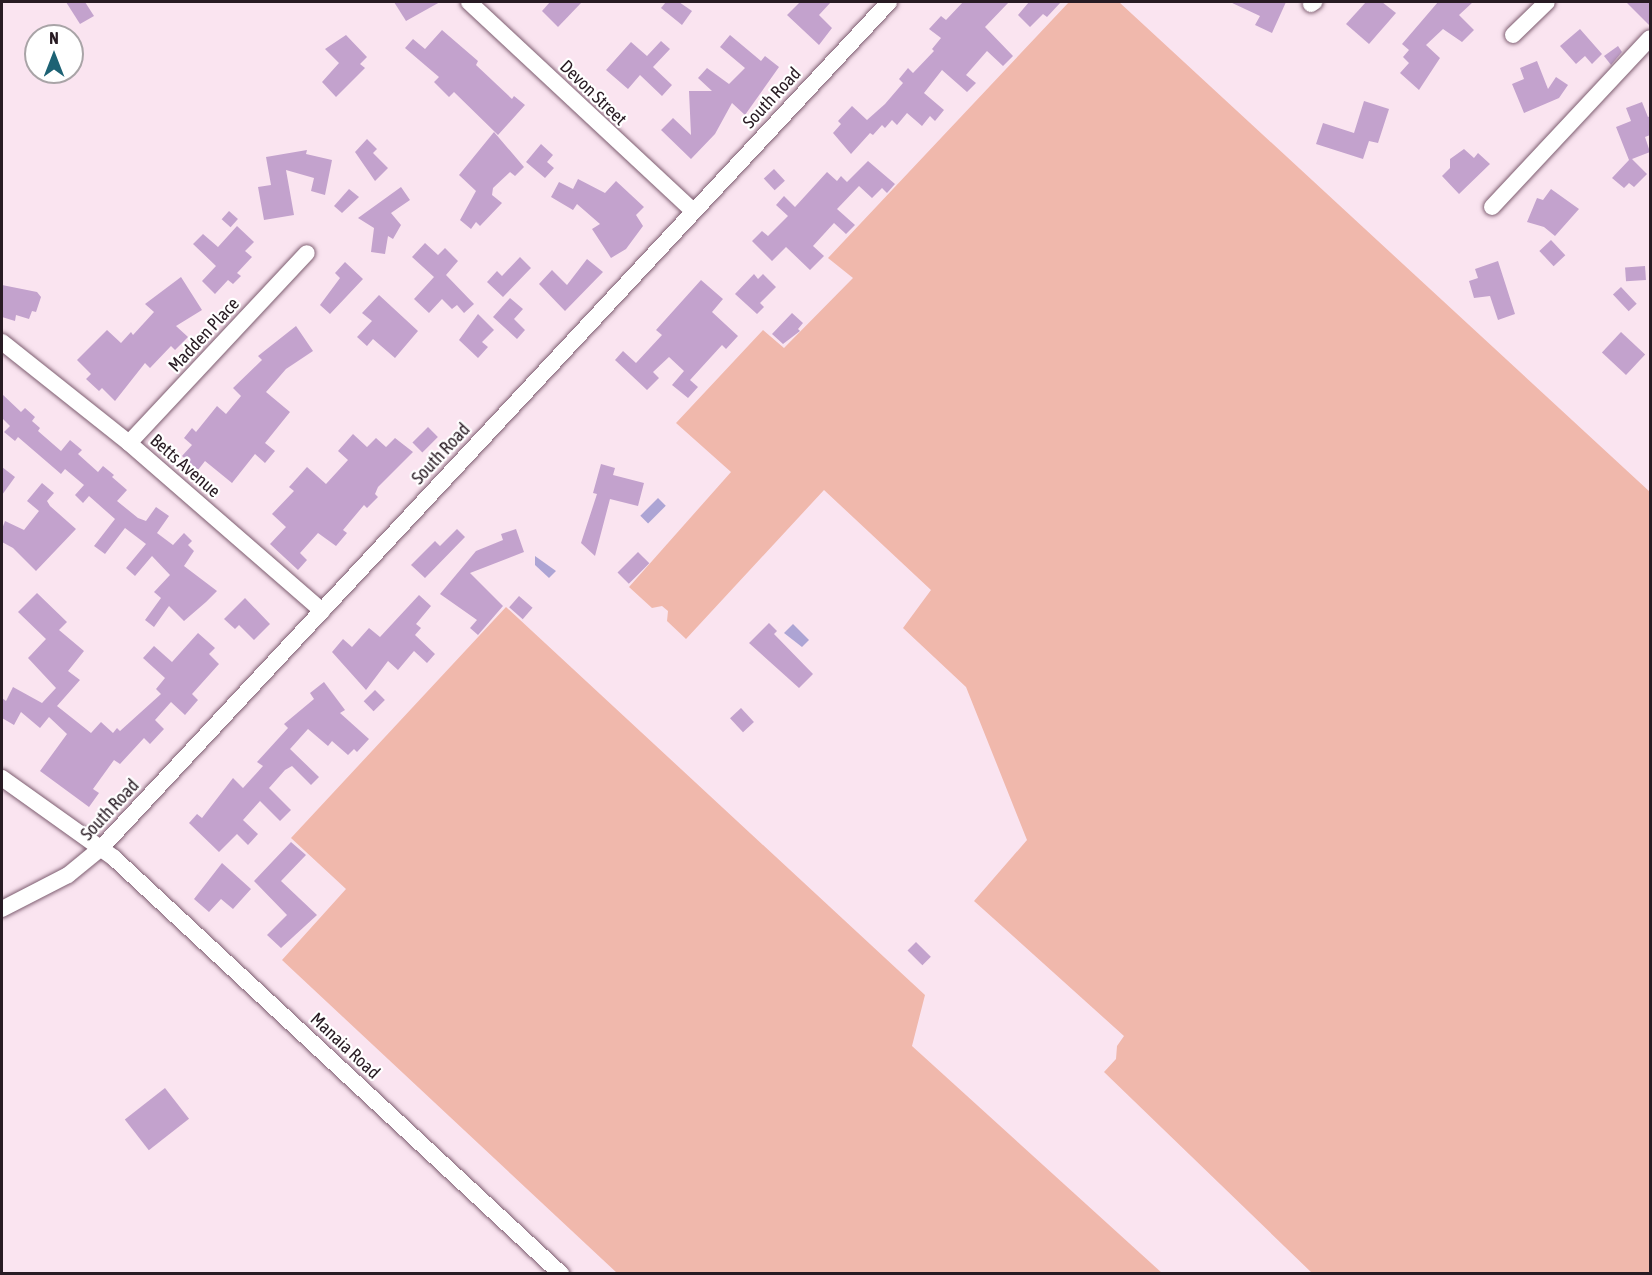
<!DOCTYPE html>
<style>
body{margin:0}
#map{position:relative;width:1652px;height:1275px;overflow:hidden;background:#fae4f0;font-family:"Asap Condensed",sans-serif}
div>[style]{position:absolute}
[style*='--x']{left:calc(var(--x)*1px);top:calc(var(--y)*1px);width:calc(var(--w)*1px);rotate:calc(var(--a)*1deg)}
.green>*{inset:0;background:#f0b8ac}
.water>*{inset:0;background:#ada4d4;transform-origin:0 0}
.building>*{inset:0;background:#c3a2cd;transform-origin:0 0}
.roads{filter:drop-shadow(0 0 2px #7d5d70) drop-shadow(0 0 2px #7d5d70)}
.minor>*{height:16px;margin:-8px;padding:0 8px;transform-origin:8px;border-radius:8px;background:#fff}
span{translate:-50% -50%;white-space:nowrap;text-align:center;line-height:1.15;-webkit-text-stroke:4.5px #fff;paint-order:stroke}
.street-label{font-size:18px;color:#281b23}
.frame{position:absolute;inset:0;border:3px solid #281b23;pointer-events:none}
.north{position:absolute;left:24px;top:24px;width:60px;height:60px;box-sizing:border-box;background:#fff;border:2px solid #a9a4a7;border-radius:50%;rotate:0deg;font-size:16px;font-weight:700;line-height:24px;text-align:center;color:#281b23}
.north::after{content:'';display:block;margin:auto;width:21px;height:27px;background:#1d6274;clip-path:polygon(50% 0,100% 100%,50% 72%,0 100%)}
</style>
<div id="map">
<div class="green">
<div style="clip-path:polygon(1069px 2px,1119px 2px,1650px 492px,1650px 1273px,1312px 1273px,1104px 1072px,1116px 1059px,1117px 1046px,1124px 1036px,974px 901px,1027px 840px,966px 687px,903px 628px,931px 590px,824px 490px,686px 639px,667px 621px,668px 611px,662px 606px,652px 608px,629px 587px,731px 472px,676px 423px,763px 330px,784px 348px,853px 278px,828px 258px)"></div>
<div style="clip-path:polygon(506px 607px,925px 995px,912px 1046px,1162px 1273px,617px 1273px,282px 960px,346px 889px,291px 838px)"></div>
</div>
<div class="water">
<div style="left:658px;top:498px;width:11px;height:25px;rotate:45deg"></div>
<div style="clip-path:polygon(535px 556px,556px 571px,549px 578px,535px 565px)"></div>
<div style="clip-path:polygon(793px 624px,809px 640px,802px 647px,784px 633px)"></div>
</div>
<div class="building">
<div style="clip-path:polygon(66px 2px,85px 2px,94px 16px,80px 24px)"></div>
<div style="clip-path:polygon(394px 2px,440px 2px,406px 21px)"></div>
<div style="clip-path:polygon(550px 2px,582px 2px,558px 27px,542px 11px)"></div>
<div style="clip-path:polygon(666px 2px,679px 2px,692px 11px,682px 25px,661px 8px)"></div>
<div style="clip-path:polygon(800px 2px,831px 2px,819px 15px,832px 28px,819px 45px,787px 15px)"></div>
<div style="clip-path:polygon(963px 2px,1009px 2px,985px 27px,1013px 56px,1003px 66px,987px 51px,966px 75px,976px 83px,967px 92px,942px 70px,924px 93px,944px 110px,935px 121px,930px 116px,922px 126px,907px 113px,897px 125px,892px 120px,885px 128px,882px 125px,873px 135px,870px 133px,851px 154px,833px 133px,841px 124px,838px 121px,852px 106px,867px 120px,885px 104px,903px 83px,899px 79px,908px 68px,913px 73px,934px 51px,932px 49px,941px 38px,929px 29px,941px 16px,946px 20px)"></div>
<div style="clip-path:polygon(1029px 2px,1061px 2px,1047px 17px,1043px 14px,1030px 27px,1018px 15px)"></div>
<div style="clip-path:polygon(1230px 2px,1286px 2px,1272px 33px,1255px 25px,1260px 16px)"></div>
<div style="clip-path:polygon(1366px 2px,1382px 2px,1396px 13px,1369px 44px,1346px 24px)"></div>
<div style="clip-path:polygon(1438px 2px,1473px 2px,1459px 15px,1474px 30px,1462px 42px,1443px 29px,1426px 45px,1440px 58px,1419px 90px,1400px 73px,1409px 63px,1403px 57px,1409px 50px,1402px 44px)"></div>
<div style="clip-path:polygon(1626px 2px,1650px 2px,1650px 26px)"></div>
<div style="clip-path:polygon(1580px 29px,1602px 54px,1592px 64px,1585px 56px,1576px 64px,1560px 46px)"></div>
<div style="clip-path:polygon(442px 30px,478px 61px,476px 65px,512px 99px,514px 96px,525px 105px,498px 135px,454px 92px,449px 97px,434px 82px,439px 77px,405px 48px,413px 39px,425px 49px)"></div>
<div style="clip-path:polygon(346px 35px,367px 57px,360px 64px,365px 68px,336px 97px,322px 82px,339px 63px,325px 49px)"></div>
<div style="clip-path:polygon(730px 35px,761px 61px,765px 56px,779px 67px,745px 115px,732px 103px,715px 134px,691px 159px,661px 130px,673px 118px,691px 135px,689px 91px,712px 91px,698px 78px,707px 68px,729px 84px,745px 68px,720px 47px)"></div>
<div style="clip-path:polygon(661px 41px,670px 49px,653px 67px,672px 85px,662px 96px,640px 75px,628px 89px,606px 70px,631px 42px,647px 56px)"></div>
<div style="clip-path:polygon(1618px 46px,1622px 52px,1611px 65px,1604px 56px)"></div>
<div style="clip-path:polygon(1537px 61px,1548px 89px,1556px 77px,1568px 85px,1559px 98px,1524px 113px,1512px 84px,1524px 79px,1520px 68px)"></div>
<div style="clip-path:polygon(1364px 101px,1389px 109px,1378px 143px,1369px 141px,1363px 159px,1316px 144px,1323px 123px,1354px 133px)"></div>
<div style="clip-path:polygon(1642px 102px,1648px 117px,1650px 116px,1650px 135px,1645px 137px,1650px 152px,1632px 159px,1647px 174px,1634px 187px,1629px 183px,1624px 188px,1612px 178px,1629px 160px,1616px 127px,1631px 121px,1626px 108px)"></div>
<div style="clip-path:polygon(494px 132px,524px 167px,515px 176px,510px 172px,493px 188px,492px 195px,502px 203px,480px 226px,476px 222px,471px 229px,460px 220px,476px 191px,459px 175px)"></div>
<div style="clip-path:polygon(367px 139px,377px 149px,373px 153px,388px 168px,375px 181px,355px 152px)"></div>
<div style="clip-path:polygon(541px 144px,553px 155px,547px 162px,554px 168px,545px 178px,526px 162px)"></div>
<div style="clip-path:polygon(1464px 149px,1474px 158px,1478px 153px,1490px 164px,1459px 194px,1442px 176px,1450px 168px,1450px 159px)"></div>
<div style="clip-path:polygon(307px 150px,306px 154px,332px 160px,325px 195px,311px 191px,314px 178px,286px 170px,294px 215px,264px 220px,258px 187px,271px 185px,266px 157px)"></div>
<div style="clip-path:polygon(868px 161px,895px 184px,887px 193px,882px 188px,872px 198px,859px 186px,837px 209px,855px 225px,846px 234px,834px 223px,813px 246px,824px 256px,810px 270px,786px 247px,772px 261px,752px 241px,762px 231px,768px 236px,788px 216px,776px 205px,784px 196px,795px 207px,827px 172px,837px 181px,841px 176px,847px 182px)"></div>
<div style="left:774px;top:169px;width:16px;height:14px;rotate:47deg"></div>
<div style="clip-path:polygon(578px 179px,605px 193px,616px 181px,644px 207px,636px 215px,643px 226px,626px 249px,611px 258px,592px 229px,600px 224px,577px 204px,573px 210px,551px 197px,559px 182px,573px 189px)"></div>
<div style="clip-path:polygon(401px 187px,410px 200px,391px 213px,401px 225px,393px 239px,388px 236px,385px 254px,371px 252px,374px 228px,358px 218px)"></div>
<div style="clip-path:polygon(349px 189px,359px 197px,342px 213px,334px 206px)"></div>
<div style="clip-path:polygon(1551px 189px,1579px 209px,1555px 236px,1544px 227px,1527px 222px,1537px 198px,1543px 200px)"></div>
<div style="left:229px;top:211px;width:12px;height:11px;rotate:42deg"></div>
<div style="clip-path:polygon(237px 226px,254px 242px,245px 251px,252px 257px,237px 273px,241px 276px,233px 284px,228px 280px,215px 294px,202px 281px,216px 266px,193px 244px,203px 234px,218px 247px)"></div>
<div style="left:1551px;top:240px;width:21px;height:16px;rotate:47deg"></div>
<div style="clip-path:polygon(425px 243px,438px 255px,445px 248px,458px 261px,446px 275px,474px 304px,464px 313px,457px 305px,452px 309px,442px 299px,429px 313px,414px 299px,434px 277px,412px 257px)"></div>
<div style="clip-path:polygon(520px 257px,531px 268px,503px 297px,487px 282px,497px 271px,502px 276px)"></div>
<div style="clip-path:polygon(587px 259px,603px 272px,565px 311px,539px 284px,552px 270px,567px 285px)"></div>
<div style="clip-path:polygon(1498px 261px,1515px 314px,1498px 320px,1490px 296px,1474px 298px,1469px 281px,1478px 278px,1475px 269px)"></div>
<div style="clip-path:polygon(345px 262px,363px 279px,330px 314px,320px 305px,340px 278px,335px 273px)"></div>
<div style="left:1645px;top:266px;width:14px;height:20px;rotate:86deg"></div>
<div style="clip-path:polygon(754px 274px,758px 279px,763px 274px,776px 287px,760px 303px,764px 307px,757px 314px,735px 294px)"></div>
<div style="clip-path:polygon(181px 277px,202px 310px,176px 326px,188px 337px,175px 350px,171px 346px,150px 368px,145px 363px,115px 401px,102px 388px,99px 391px,86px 379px,91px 374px,77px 360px,107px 330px,121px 343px,131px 332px,133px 335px,154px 312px,145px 304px)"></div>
<div style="clip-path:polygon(701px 280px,723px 299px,712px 312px,738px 336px,726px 349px,722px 345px,690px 380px,698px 387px,688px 398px,672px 385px,684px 371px,669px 357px,653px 372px,659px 378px,647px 390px,615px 360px,623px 351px,636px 363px,662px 335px,656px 330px)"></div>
<div style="clip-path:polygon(2px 285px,37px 292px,41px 297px,36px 312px,32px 311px,29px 319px,16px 315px,15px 321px,2px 317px)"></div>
<div style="left:1621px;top:287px;width:23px;height:11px;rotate:47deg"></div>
<div style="clip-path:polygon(379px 295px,418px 331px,395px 358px,373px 339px,367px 346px,357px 337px,372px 321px,362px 313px)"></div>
<div style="clip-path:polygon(510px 298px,523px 309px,514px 319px,525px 330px,517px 339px,493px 317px)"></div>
<div style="clip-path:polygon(792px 313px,803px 323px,798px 329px,800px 331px,783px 344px,772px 334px)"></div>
<div style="clip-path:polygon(478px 314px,494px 330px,482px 342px,488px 347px,478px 358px,459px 340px)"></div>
<div style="clip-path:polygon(296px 326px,313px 351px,286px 369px,266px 392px,290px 412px,265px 443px,275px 451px,265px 463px,255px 454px,232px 483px,205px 461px,198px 470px,182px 456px,192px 445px,184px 438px,192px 428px,196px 432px,217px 406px,226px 414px,241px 396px,233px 388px,262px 360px,258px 356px)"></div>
<div style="left:1621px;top:332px;width:33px;height:28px;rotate:43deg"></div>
<div style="clip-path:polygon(2px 394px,21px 412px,25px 408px,35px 417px,32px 421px,40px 428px,38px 431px,61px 451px,70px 440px,82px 450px,78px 454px,98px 472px,103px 466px,114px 475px,112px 477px,127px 490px,117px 501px,138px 518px,146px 521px,156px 507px,169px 516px,157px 533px,173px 545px,184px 533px,192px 541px,188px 545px,194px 551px,184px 566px,217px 591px,206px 602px,184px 621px,169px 606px,154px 627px,145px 620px,161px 598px,154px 592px,170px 575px,152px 556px,135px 576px,126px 568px,146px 544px,125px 528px,105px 554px,94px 546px,115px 519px,89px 496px,83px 503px,75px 495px,84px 485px,65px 469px,61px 474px,18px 437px,15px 441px,4px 432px,10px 426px,2px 418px)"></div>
<div style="left:428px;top:427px;width:14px;height:22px;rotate:45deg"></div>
<div style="clip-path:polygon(353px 434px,367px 447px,376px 438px,386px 447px,395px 438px,413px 452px,378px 487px,375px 494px,378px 497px,367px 508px,364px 505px,343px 530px,347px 533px,336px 546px,318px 533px,300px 553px,307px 560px,298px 570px,270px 544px,286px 527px,272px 514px,294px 491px,289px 487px,307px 467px,326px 484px,348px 460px,338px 451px)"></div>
<div style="clip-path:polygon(601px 464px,615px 468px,613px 475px,644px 483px,638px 506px,610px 499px,595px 556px,581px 543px,597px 494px,593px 493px)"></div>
<div style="clip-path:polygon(2px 467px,15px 477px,2px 495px)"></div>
<div style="clip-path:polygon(42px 483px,54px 493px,47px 501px,50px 506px,76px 529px,36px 571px,13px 548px,2px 542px,2px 529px,5px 521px,24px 530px,39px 511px,27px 501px)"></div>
<div style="clip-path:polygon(457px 529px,465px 537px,425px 578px,411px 565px,435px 541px,440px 546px)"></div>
<div style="clip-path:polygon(516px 529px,524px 552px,470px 573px,503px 606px,478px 635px,470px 628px,477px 620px,440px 594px,476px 551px,503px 540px,501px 534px)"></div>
<div style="left:638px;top:552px;width:16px;height:29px;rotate:45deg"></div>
<div style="clip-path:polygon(37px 593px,67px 622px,59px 630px,84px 651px,68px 671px,80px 680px,57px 706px,91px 733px,101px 722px,113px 733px,117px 728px,120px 731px,161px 694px,156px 689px,165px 678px,143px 658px,154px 646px,172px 662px,198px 633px,215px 648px,209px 654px,219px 664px,192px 694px,198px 700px,185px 715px,171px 702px,155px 720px,164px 729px,150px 744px,144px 738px,120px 764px,114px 760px,93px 789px,99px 793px,89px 807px,40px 771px,67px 734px,49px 717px,40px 728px,21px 712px,14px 725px,2px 718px,2px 698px,6px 701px,13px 687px,42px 703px,56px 688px,28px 658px,46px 639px,18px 612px)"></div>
<div style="clip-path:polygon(419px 595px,431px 606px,416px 624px,421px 628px,415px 635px,435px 654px,427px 663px,414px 651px,398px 670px,388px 661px,366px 690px,332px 652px,343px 639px,352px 647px,369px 628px,380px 637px)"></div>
<div style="left:519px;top:596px;width:18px;height:15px;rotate:41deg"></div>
<div style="clip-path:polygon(245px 598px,270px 624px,254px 640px,239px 625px,235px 629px,224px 619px)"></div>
<div style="clip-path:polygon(769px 623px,777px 631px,774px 634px,813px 674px,799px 688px,749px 643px)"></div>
<div style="clip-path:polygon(324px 682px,345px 710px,340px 713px,369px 739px,357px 752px,354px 749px,348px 755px,332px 741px,328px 746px,308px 729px,290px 749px,319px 777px,311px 785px,292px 766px,285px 770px,269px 788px,291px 810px,280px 821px,260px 801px,243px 820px,258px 834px,248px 845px,237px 834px,219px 852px,189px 823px,197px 814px,202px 818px,233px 778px,243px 788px,263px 766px,257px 762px,288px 728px,284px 724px,314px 699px,310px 693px)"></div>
<div style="left:375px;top:690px;width:14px;height:16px;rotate:45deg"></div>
<div style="left:741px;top:708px;width:19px;height:15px;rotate:47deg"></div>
<div style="clip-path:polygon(291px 842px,306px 855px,281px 881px,317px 915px,281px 948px,267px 935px,287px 915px,254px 881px)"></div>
<div style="clip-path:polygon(222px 863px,251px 889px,233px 909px,221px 899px,209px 912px,194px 899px)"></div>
<div style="left:916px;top:942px;width:21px;height:12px;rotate:45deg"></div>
<div style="left:165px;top:1088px;width:39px;height:51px;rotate:52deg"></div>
</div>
<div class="roads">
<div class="minor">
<div style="--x:469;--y:2;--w:306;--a:43"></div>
<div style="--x:1311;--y:4;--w:4;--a:-34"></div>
<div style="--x:1513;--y:35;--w:47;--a:-44.1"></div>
<div style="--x:1492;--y:207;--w:231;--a:-46.9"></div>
<div style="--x:2;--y:342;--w:162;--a:38.5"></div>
<div style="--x:129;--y:443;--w:256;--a:41"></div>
<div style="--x:129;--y:443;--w:260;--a:-46.9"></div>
<div style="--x:2;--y:778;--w:138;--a:35.5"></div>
<div style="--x:114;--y:858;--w:611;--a:42.94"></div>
<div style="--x:2;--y:909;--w:74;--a:-27.3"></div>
<div style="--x:68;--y:875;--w:43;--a:-39.3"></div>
<div style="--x:101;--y:848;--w:1156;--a:-47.03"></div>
</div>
</div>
<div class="street-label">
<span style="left:593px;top:93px;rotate:44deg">Devon Street</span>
<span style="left:772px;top:98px;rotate:-47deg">South Road</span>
<span style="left:204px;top:335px;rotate:-47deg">Madden Place</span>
<span style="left:441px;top:454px;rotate:-47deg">South Road</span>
<span style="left:185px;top:466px;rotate:41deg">Betts Avenue</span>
<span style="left:110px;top:810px;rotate:-47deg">South Road</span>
<span style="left:345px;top:1046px;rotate:43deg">Manaia Road</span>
</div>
<div class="frame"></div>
<div class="north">N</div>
</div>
